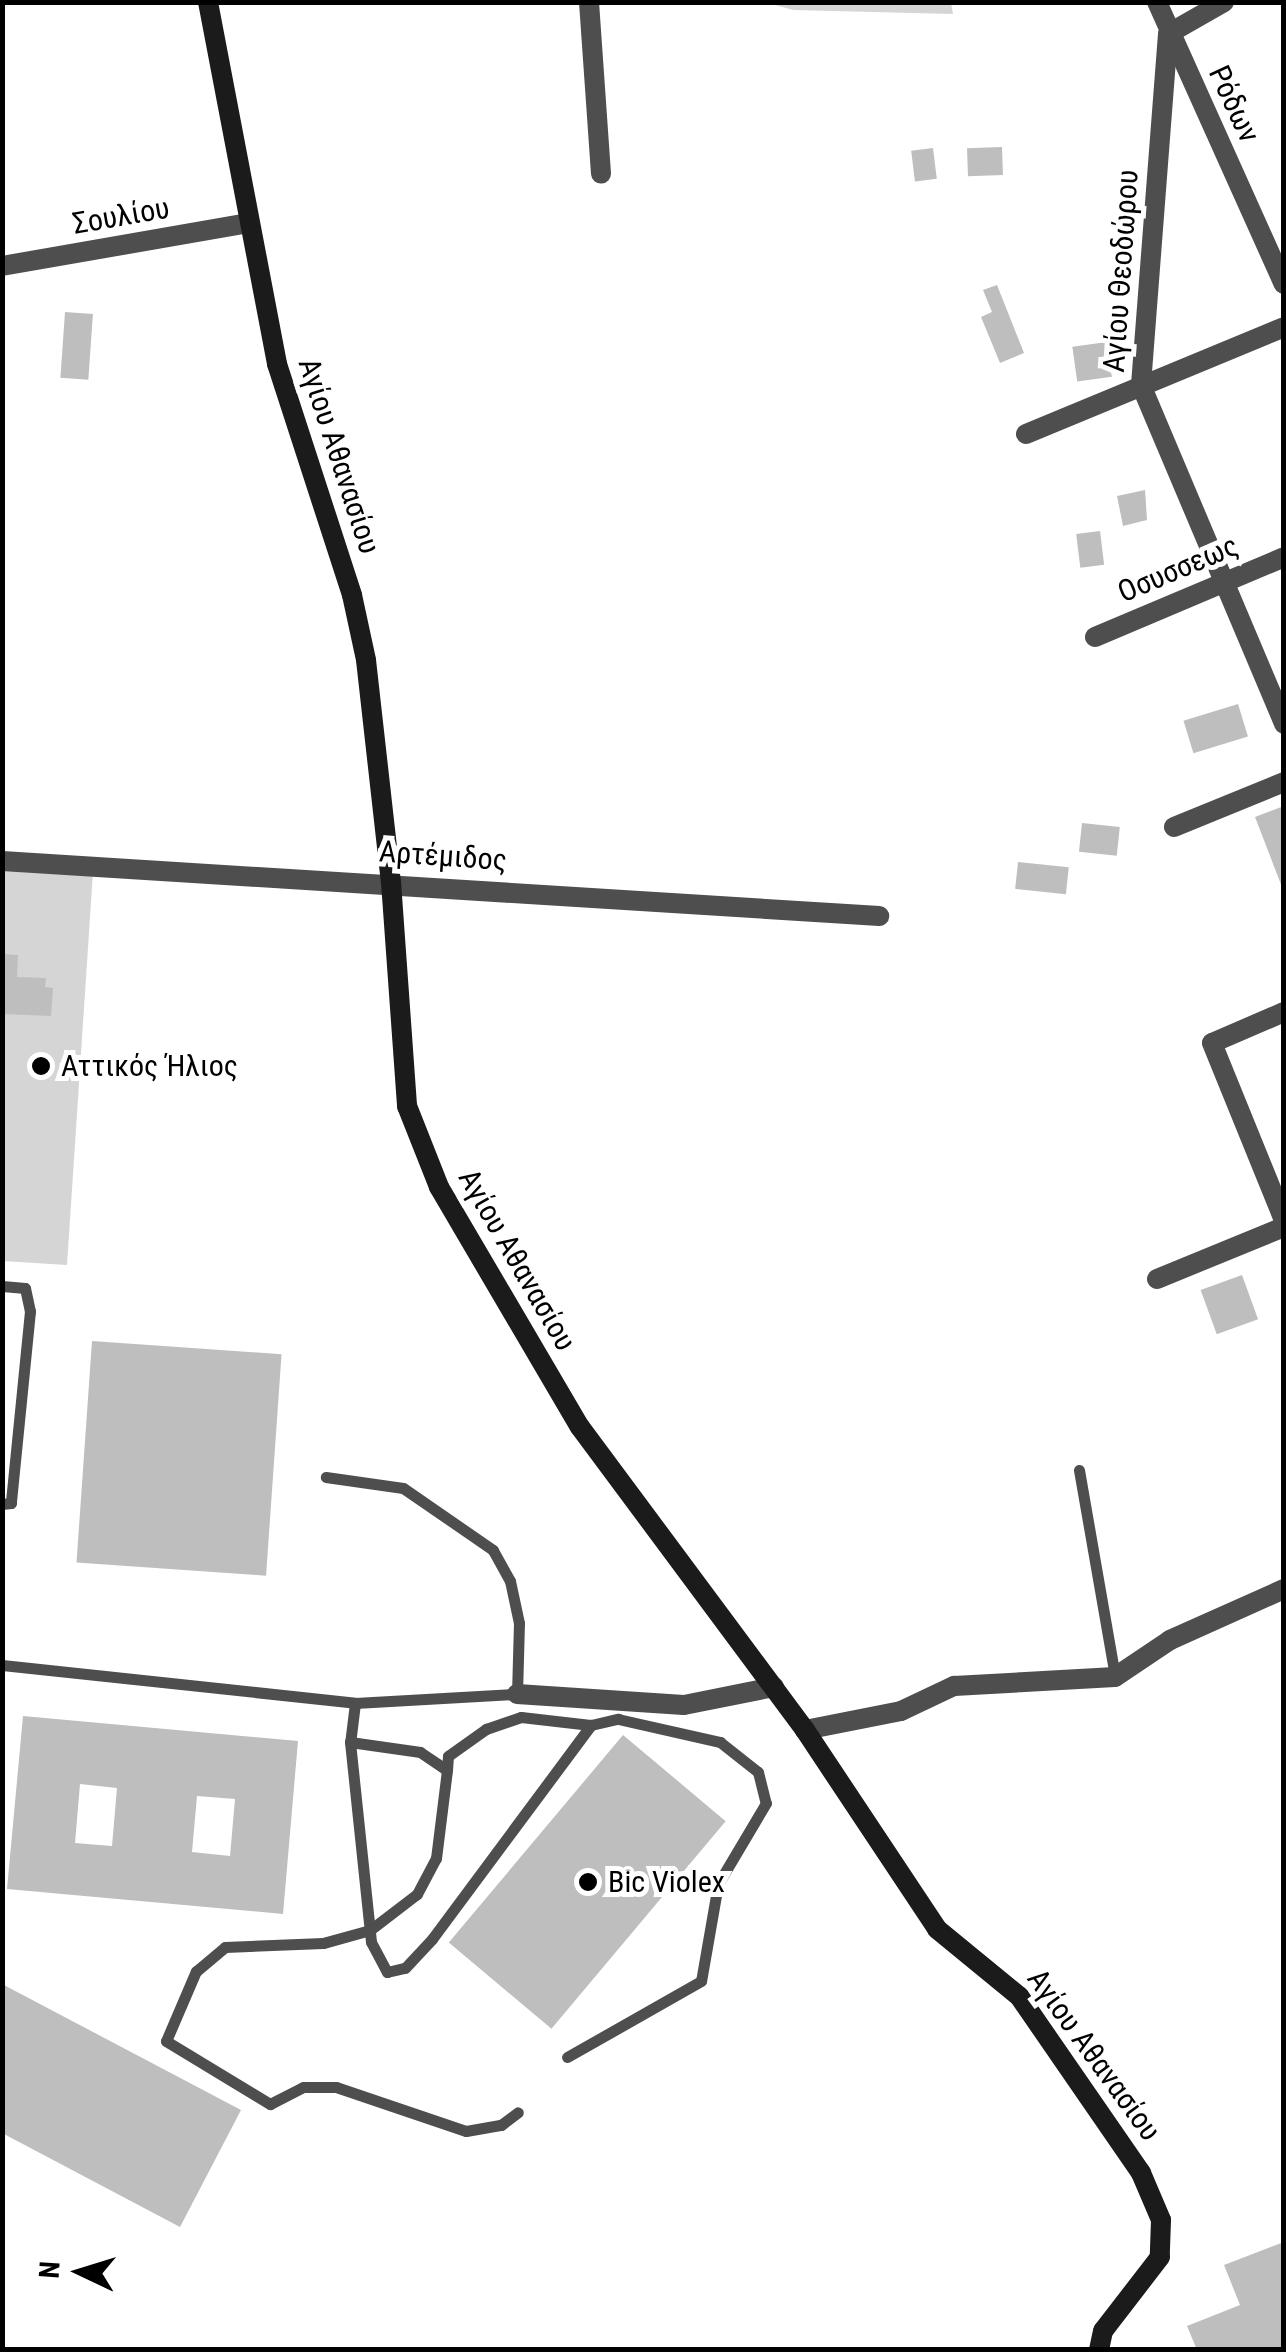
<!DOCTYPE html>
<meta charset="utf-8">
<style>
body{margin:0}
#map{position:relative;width:1286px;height:2352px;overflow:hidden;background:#fff;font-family:"Roboto Condensed",sans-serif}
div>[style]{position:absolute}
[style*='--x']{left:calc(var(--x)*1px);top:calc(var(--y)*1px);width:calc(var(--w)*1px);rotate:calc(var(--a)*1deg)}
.green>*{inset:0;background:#d5d5d5}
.building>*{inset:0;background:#bebebe;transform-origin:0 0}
.lane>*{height:11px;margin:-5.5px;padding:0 5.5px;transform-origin:5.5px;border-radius:5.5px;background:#4e4e4e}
.street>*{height:20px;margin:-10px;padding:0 10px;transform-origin:10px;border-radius:10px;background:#4e4e4e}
.secondary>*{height:20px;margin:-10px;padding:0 10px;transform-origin:10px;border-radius:10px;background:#1b1b1b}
.dots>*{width:28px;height:28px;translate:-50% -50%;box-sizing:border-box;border:5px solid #fff;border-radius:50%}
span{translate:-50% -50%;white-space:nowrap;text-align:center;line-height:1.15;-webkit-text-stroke:10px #fff;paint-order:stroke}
.street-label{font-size:30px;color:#000}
.poi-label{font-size:30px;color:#000}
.left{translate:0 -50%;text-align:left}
.frame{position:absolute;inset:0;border:5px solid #000;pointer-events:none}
.north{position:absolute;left:30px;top:2222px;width:100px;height:100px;-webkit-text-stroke:8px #fff;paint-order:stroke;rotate:274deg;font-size:28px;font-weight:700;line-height:40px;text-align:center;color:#000}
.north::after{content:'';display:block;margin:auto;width:35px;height:45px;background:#000;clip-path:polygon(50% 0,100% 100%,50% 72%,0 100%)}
</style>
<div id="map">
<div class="green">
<div style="clip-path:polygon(768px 3px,951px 3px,953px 14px,793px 10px)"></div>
<div style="clip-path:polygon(3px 866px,93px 872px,67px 1265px,3px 1261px)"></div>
</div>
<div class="building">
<div style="left:1002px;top:147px;width:28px;height:35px;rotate:88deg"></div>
<div style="left:933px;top:148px;width:31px;height:22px;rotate:83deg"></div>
<div style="clip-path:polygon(997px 285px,1024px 353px,1000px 363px,981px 317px,992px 312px,983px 290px)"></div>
<div style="left:65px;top:312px;width:28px;height:66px;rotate:4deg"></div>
<div style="left:1107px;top:342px;width:35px;height:35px;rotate:82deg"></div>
<div style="clip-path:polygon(1145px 490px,1147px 520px,1123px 526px,1117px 496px)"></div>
<div style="left:1100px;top:531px;width:34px;height:24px;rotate:83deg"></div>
<div style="left:1238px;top:704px;width:34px;height:57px;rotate:73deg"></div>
<div style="clip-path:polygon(1284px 806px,1284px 887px,1282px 887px,1255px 817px)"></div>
<div style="left:1082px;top:823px;width:38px;height:29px;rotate:6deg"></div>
<div style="left:1018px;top:862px;width:51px;height:27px;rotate:6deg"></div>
<div style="clip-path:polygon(2px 954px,18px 955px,17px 977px,46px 978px,45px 987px,53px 988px,51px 1016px,2px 1014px)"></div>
<div style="left:1242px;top:1275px;width:47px;height:44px;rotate:70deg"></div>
<div style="left:92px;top:1341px;width:190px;height:222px;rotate:4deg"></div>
<div style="clip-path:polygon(evenodd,23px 1716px,298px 1741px,283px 1914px,7px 1889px,23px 1716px,80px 1784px,117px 1788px,112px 1846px,75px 1843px,80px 1784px,23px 1716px,197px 1796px,235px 1799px,230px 1856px,192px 1852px,197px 1796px)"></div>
<div style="left:623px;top:1735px;width:134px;height:271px;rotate:40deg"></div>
<div style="clip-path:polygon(2px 1984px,241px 2110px,180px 2227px,2px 2133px)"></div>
<div style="clip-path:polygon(1284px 2242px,1284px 2350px,1197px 2350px,1187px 2326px,1240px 2305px,1224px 2265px)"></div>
</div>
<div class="lane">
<div style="--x:2;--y:1286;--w:23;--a:5"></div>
<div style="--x:25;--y:1288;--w:24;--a:78"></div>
<div style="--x:30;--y:1311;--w:193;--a:95.7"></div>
<div style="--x:11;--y:1503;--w:9;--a:174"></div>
<div style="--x:1079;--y:1470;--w:210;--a:80.1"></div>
<div style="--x:2;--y:1665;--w:355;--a:6.1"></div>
<div style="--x:355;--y:1703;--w:162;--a:-3.2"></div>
<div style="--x:517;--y:1694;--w:71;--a:-88.4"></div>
<div style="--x:519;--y:1623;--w:43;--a:-102.1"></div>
<div style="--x:510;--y:1581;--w:35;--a:-119"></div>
<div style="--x:493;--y:1550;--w:109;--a:-145.4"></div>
<div style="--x:403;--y:1488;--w:78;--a:-171.9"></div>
<div style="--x:355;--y:1703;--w:39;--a:97"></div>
<div style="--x:350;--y:1742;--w:201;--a:84"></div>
<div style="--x:371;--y:1942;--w:34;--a:62"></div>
<div style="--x:387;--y:1972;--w:18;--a:-13"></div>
<div style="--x:405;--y:1968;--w:40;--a:-47"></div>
<div style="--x:432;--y:1939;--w:267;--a:-53.4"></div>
<div style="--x:591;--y:1725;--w:28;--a:-13"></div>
<div style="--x:618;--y:1719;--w:105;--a:12.7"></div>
<div style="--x:720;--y:1742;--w:48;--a:38.3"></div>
<div style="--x:758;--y:1772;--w:32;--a:76"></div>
<div style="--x:766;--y:1803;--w:94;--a:120.7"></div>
<div style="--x:718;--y:1884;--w:98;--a:99.9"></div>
<div style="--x:701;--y:1981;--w:154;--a:150.4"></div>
<div style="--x:350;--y:1742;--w:71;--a:8.1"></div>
<div style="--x:420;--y:1752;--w:32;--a:34"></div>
<div style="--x:447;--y:1770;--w:89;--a:97.1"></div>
<div style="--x:436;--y:1858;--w:41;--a:117.8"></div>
<div style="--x:417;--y:1894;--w:59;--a:142.5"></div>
<div style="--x:370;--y:1930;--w:49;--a:164.5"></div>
<div style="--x:323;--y:1943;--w:98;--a:177.7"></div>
<div style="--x:225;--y:1947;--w:38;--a:140"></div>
<div style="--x:196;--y:1971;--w:76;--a:113.2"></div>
<div style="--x:166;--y:2041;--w:122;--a:31.2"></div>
<div style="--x:270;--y:2104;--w:37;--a:-27"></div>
<div style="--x:303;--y:2087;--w:33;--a:0"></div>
<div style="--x:336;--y:2087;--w:137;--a:18.7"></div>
<div style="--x:466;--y:2131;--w:36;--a:-10"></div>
<div style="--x:501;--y:2125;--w:21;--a:-37"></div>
<div style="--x:447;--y:1770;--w:14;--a:-86"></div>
<div style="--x:448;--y:1756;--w:47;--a:-35.4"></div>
<div style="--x:486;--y:1729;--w:37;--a:-19"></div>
<div style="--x:521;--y:1717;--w:70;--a:6.5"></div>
</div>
<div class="street">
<div style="--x:589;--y:2;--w:172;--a:86"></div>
<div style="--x:1157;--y:2;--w:309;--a:65.8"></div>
<div style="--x:1224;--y:2;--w:64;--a:150.3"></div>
<div style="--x:1168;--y:34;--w:352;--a:94.4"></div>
<div style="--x:1141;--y:385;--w:368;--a:67.1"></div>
<div style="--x:2;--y:266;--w:251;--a:-9.9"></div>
<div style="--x:1026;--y:434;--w:279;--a:-22.5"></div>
<div style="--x:1095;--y:637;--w:205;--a:-22.9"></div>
<div style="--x:1174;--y:827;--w:119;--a:-22.2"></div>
<div style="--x:2;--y:861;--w:879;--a:3.59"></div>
<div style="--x:1284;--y:1012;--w:78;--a:156.7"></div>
<div style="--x:1212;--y:1043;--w:191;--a:67.9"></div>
<div style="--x:1157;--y:1279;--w:137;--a:-22.3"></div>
<div style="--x:517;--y:1694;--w:167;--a:3.8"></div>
<div style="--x:684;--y:1705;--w:92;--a:-11.3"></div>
<div style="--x:805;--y:1730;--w:98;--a:-11.2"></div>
<div style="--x:901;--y:1711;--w:59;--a:-25.3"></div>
<div style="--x:954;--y:1686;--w:161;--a:-3.2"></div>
<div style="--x:1115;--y:1677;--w:66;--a:-33.9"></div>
<div style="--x:1170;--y:1640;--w:125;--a:-24.1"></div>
</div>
<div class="secondary">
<div style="--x:208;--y:2;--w:369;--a:79.2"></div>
<div style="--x:277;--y:364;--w:243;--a:72"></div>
<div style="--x:352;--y:595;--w:66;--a:77.8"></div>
<div style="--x:366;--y:660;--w:223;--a:83.6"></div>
<div style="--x:391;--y:882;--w:225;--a:85.9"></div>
<div style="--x:407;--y:1106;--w:87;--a:68.4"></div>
<div style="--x:439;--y:1187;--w:278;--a:59.6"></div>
<div style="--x:580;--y:1427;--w:377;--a:53.4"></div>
<div style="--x:805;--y:1730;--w:239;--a:56.4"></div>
<div style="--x:937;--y:1929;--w:106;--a:39.3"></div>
<div style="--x:1019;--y:1996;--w:215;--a:55.4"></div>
<div style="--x:1141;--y:2173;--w:51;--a:66.9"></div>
<div style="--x:1161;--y:2220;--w:37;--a:92"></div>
<div style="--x:1160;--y:2257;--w:93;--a:127.6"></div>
<div style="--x:1103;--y:2331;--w:19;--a:102"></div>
</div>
<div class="dots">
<div style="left:41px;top:1066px;background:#000"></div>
<div style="left:588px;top:1882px;background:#000"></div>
</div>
<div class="street-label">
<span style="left:1234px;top:104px;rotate:65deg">Ρόδων</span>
<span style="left:121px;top:216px;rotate:-10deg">Σουλίου</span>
<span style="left:1121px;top:271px;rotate:-86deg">Αγίου Θεοδώρου</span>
<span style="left:339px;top:456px;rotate:72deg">Αγίου Αθανασίου</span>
<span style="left:1178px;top:569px;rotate:-23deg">Οσυσσεως</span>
<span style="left:443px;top:856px;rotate:4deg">Αρτέμιδος</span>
<span style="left:517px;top:1260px;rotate:60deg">Αγίου Αθανασίου</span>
<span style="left:1094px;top:2055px;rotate:54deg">Αγίου Αθανασίου</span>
</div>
<div class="poi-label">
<span class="left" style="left:61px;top:1066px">Αττικός Ήλιος</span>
<span class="left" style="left:608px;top:1882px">Bic Violex</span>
</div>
<div class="frame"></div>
<div class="north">N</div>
</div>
